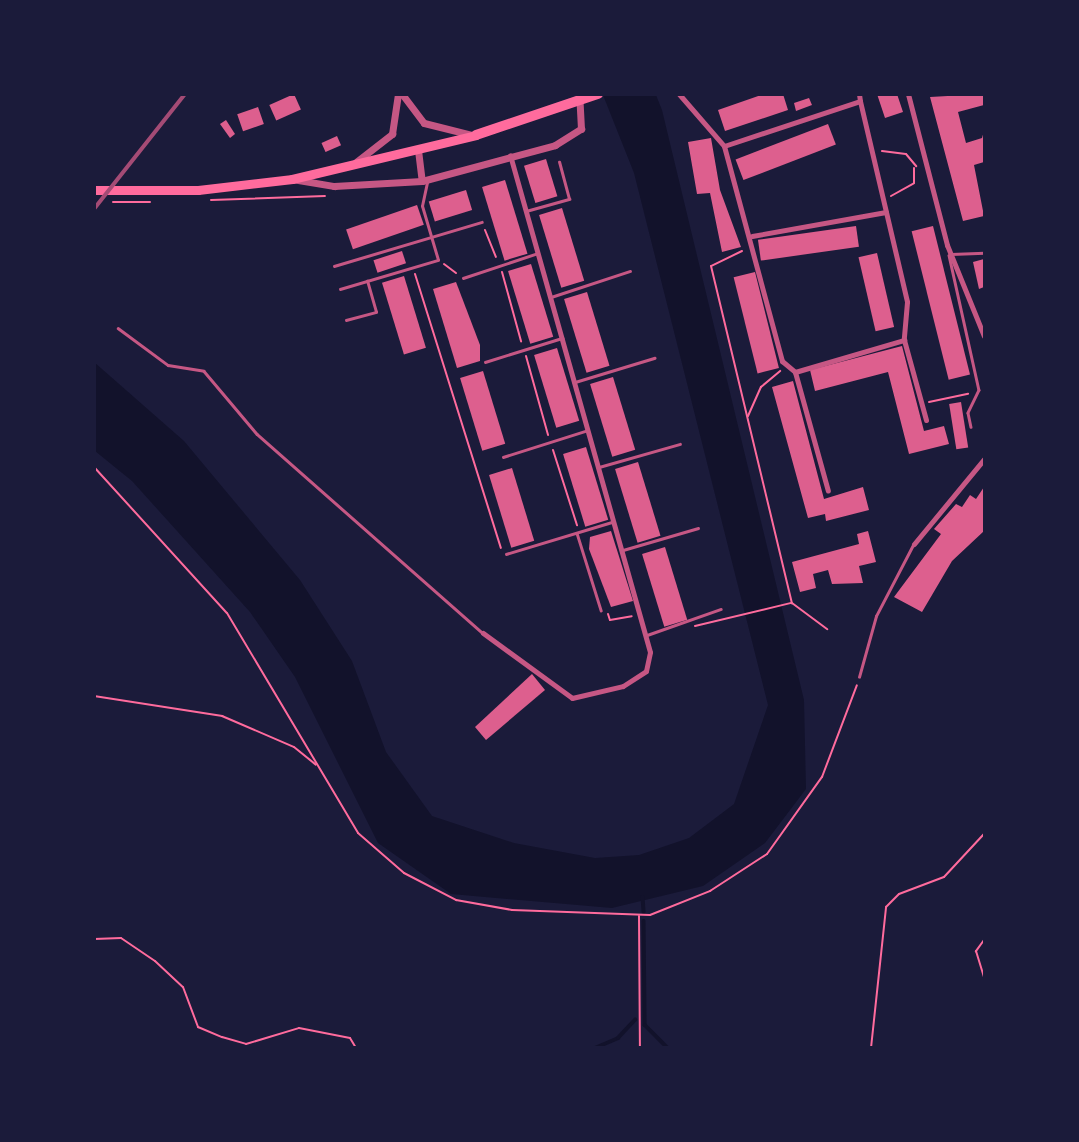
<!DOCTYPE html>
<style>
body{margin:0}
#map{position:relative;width:1079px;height:1142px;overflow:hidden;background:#1b1b3a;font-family:Commissioner,sans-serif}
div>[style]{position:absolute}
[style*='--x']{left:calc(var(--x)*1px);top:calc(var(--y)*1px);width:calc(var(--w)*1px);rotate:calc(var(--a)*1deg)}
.water>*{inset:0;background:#12122b}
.stream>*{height:3.5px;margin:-1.75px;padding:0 1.75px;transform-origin:1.75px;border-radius:1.75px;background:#12122b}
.building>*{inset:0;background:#dd5f8e;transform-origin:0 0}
.path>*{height:2px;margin:-1px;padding:0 1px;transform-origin:1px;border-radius:1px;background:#ff6b9d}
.service>*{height:2.5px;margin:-1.25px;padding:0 1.25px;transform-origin:1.25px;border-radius:1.25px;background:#c65784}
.minor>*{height:5px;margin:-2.5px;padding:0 2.5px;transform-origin:2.5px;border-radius:2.5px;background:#c65784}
.tertiary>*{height:7px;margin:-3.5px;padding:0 3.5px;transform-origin:3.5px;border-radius:3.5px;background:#c65784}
.primary>*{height:9px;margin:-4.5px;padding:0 4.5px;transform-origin:4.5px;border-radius:4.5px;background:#ff6b9d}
.trunk>*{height:10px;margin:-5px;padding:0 5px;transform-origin:5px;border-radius:5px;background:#ff6b9d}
.rail>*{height:3.5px;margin:-1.75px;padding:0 1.75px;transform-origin:1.75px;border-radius:1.75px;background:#a44b75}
span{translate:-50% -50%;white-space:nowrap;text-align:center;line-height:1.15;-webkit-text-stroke:5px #1b1b3a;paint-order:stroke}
.frame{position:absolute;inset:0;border:96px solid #1b1b3a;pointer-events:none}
</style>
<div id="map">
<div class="water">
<div style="clip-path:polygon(603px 95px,656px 95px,662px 110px,804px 700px,806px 789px,765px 843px,703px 886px,612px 908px,451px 894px,378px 843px,295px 677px,250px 612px,132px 481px,95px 451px,94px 362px,184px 441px,300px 580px,352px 661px,386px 752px,432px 816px,514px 843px,595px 858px,639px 855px,689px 838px,734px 804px,768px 705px,634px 173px)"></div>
</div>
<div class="stream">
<div style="--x:643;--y:897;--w:15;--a:86"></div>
<div style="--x:644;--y:921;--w:104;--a:89.4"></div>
<div style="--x:645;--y:1025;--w:33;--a:45"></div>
<div style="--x:595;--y:1048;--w:25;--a:-23"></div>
<div style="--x:618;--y:1038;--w:25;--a:-47"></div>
</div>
<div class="building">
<div style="left:294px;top:94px;width:17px;height:27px;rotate:66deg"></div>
<div style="clip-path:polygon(764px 94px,783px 94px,788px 110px,725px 131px,718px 110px)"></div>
<div style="clip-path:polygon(877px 94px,897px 94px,903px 112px,885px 118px)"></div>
<div style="clip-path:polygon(983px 94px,984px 105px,958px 112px,966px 143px,982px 138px,984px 131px,984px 162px,974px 165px,984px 216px,963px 221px,930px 97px)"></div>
<div style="clip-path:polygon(809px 98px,812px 105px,796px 111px,794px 103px)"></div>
<div style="left:258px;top:107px;width:18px;height:22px;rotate:71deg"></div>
<div style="clip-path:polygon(226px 120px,235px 134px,230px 138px,220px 124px)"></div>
<div style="left:828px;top:124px;width:22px;height:99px;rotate:69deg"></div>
<div style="left:337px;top:136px;width:10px;height:17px;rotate:66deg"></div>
<div style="clip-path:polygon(711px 138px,720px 190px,741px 247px,722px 252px,710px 193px,697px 194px,688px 142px)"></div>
<div style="left:546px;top:159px;width:39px;height:23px;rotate:73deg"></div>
<div style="left:505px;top:180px;width:77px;height:24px;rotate:73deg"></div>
<div style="left:466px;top:190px;width:21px;height:39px;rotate:73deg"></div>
<div style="left:417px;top:205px;width:21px;height:75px;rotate:71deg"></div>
<div style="left:562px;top:208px;width:76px;height:24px;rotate:73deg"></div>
<div style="left:856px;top:226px;width:21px;height:99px;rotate:82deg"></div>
<div style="left:933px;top:226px;width:153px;height:22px;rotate:76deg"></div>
<div style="left:402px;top:251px;width:13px;height:30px;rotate:72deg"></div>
<div style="left:877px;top:253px;width:76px;height:19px;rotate:77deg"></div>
<div style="clip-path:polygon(984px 259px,984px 287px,979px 289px,973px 262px)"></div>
<div style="left:531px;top:264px;width:76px;height:24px;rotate:73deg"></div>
<div style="left:755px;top:272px;width:99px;height:22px;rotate:76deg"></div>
<div style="left:404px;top:276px;width:75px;height:23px;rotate:73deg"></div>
<div style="clip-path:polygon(456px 282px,480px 345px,480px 361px,457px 368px,433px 289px)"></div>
<div style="left:587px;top:292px;width:77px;height:24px;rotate:73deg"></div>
<div style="clip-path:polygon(902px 346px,924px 431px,944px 426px,949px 444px,909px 454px,888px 372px,815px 391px,810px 370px)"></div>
<div style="left:557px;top:348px;width:76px;height:24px;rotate:73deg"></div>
<div style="left:483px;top:371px;width:76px;height:24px;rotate:73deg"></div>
<div style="left:613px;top:377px;width:76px;height:24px;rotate:73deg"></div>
<div style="clip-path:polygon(793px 381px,824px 499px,863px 487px,869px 510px,826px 521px,825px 514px,808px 518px,772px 387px)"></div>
<div style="left:961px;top:402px;width:46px;height:12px;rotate:81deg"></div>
<div style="left:586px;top:447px;width:76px;height:24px;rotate:73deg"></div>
<div style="left:638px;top:462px;width:77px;height:24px;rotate:73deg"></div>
<div style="left:512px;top:468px;width:76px;height:24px;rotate:73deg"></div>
<div style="clip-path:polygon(984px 487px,984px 531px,952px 561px,922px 612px,894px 597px,941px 534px,934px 529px,956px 504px,962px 507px,970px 495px,976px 499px)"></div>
<div style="clip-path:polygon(611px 531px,633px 601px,611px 607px,589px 549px,590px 537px)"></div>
<div style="clip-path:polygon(868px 531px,876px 562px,859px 566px,863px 583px,832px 584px,828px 570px,813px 574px,816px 588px,800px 592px,792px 562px,859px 544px,857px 534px)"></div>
<div style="left:665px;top:547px;width:76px;height:24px;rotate:73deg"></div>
<div style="clip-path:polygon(532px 674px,545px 690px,486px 740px,475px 727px)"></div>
</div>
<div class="path">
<div style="--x:882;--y:151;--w:24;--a:7"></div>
<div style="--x:906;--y:154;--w:16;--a:50"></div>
<div style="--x:891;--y:196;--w:26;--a:-29"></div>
<div style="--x:914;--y:183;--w:15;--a:-90"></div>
<div style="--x:211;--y:200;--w:114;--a:-2"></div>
<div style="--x:113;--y:202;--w:37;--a:0"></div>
<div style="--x:485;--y:230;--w:29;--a:68"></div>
<div style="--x:742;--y:251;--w:34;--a:154"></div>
<div style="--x:711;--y:266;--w:347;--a:76.5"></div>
<div style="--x:792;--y:603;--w:44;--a:36.6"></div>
<div style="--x:444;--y:264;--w:15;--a:37"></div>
<div style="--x:502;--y:272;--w:72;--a:74.6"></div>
<div style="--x:415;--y:274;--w:287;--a:72.6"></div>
<div style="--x:526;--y:356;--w:82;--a:74.4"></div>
<div style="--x:929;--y:402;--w:40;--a:-12"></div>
<div style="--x:748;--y:416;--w:32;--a:-66"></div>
<div style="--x:761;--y:387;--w:25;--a:-40"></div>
<div style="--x:553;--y:450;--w:79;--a:72.3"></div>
<div style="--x:94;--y:467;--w:197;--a:47.7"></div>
<div style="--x:227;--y:613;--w:256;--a:59.2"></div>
<div style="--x:358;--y:833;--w:61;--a:41"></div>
<div style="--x:404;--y:873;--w:59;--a:27.4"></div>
<div style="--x:456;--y:900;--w:57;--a:10.1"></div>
<div style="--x:512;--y:910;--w:138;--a:2.1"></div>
<div style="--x:650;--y:915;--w:65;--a:-21.8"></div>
<div style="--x:710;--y:891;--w:68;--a:-33"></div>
<div style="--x:767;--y:854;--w:95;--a:-54.5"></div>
<div style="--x:822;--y:777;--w:98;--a:-69.2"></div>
<div style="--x:608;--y:614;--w:6;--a:72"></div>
<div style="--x:610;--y:620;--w:22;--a:-10"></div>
<div style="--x:695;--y:626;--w:99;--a:-13.5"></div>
<div style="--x:94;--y:696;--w:130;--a:8.9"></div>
<div style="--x:222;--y:716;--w:78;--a:23.3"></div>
<div style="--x:294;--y:747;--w:28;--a:39"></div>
<div style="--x:639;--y:916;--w:132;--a:89.6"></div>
<div style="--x:94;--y:939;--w:27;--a:-2"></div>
<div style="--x:121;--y:938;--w:41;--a:34.1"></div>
<div style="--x:155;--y:961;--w:38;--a:43"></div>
<div style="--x:183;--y:987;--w:43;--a:69.4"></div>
<div style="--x:198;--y:1027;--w:26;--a:23"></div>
<div style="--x:222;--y:1037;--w:25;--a:16"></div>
<div style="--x:246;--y:1044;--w:55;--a:-16.8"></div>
<div style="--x:299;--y:1028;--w:52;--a:11.1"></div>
<div style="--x:350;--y:1038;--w:12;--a:59"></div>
<div style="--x:984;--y:940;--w:14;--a:126"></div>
<div style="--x:976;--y:951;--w:27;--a:73"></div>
<div style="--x:871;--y:1048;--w:142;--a:-83.9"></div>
<div style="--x:886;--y:907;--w:18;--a:-45"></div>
<div style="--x:899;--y:894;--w:48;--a:-20.7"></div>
<div style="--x:944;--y:877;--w:59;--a:-47.1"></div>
</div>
<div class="service">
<div style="--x:526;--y:211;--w:45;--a:-15.6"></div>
<div style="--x:569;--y:199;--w:38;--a:-105"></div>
<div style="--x:951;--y:254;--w:33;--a:-2"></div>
<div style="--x:949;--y:255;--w:138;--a:77.5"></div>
<div style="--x:979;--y:390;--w:25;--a:116"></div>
<div style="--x:968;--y:413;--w:14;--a:78"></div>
<div style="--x:334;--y:266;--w:154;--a:-16.6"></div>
<div style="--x:463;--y:278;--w:79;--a:-18.4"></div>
<div style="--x:340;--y:289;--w:102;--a:-16.5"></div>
<div style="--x:438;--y:260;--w:56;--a:-106.5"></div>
<div style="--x:422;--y:206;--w:24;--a:-78"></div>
<div style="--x:551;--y:297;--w:83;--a:-18.2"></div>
<div style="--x:346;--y:320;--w:31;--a:-15"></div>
<div style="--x:376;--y:312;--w:32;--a:-106"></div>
<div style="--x:118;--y:328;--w:62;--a:36.5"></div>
<div style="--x:168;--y:365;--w:36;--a:9"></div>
<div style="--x:204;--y:371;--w:82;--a:49.9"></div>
<div style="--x:257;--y:434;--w:301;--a:41.4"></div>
<div style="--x:485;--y:362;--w:81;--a:-17.3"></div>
<div style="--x:575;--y:382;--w:83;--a:-16.9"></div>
<div style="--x:503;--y:457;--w:86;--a:-17.6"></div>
<div style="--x:599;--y:467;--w:84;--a:-15.9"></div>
<div style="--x:577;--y:533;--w:81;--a:72.7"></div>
<div style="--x:623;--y:550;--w:78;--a:-16.3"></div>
<div style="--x:506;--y:554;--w:111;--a:-16.8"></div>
<div style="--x:647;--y:635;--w:78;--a:-19.4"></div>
<div style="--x:859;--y:677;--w:63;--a:-74.4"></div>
<div style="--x:876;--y:616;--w:80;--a:-62.5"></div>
</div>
<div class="minor">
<div style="--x:679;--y:94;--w:69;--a:49.1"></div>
<div style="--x:908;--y:94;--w:156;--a:75.5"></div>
<div style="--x:947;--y:245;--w:98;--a:67.9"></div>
<div style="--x:860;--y:101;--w:206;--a:76.8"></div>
<div style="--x:907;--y:302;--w:38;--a:95"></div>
<div style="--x:904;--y:340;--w:83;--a:74.6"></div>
<div style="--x:724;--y:146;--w:223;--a:74.9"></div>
<div style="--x:782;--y:361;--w:17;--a:40"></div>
<div style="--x:795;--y:372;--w:114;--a:-16.4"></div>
<div style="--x:724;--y:146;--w:143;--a:-18.3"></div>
<div style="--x:860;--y:101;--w:7;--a:-98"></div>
<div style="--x:752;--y:236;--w:136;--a:-10.2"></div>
<div style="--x:795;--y:372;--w:123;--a:74.5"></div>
<div style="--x:914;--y:544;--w:110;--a:-50.5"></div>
<div style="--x:483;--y:633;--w:110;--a:36.1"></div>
<div style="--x:572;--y:698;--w:52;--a:-13.2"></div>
<div style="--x:623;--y:686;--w:27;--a:-33"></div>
<div style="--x:646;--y:671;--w:19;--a:-78"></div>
<div style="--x:650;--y:652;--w:516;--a:-105.73"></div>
</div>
<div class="tertiary">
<div style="--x:402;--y:94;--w:36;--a:53"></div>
<div style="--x:424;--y:123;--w:49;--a:14"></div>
<div style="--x:418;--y:150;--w:31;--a:83"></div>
<div style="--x:356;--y:162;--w:46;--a:-37.9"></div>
<div style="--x:392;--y:134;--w:40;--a:-81.5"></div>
<div style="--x:292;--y:179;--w:43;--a:9.5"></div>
<div style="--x:334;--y:186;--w:88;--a:-3.3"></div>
<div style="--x:422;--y:181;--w:138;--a:-15.1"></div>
<div style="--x:555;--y:145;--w:31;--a:-32"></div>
<div style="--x:581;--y:129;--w:35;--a:-93"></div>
</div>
<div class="primary">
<div style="--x:94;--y:190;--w:104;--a:0"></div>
<div style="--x:198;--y:190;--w:95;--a:-6.7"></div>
<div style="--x:292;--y:179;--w:189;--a:-13.4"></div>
</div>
<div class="trunk">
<div style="--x:476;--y:135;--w:129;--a:-18.6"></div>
</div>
<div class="rail">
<div style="--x:94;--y:209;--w:147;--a:-51.6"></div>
</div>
<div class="frame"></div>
</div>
